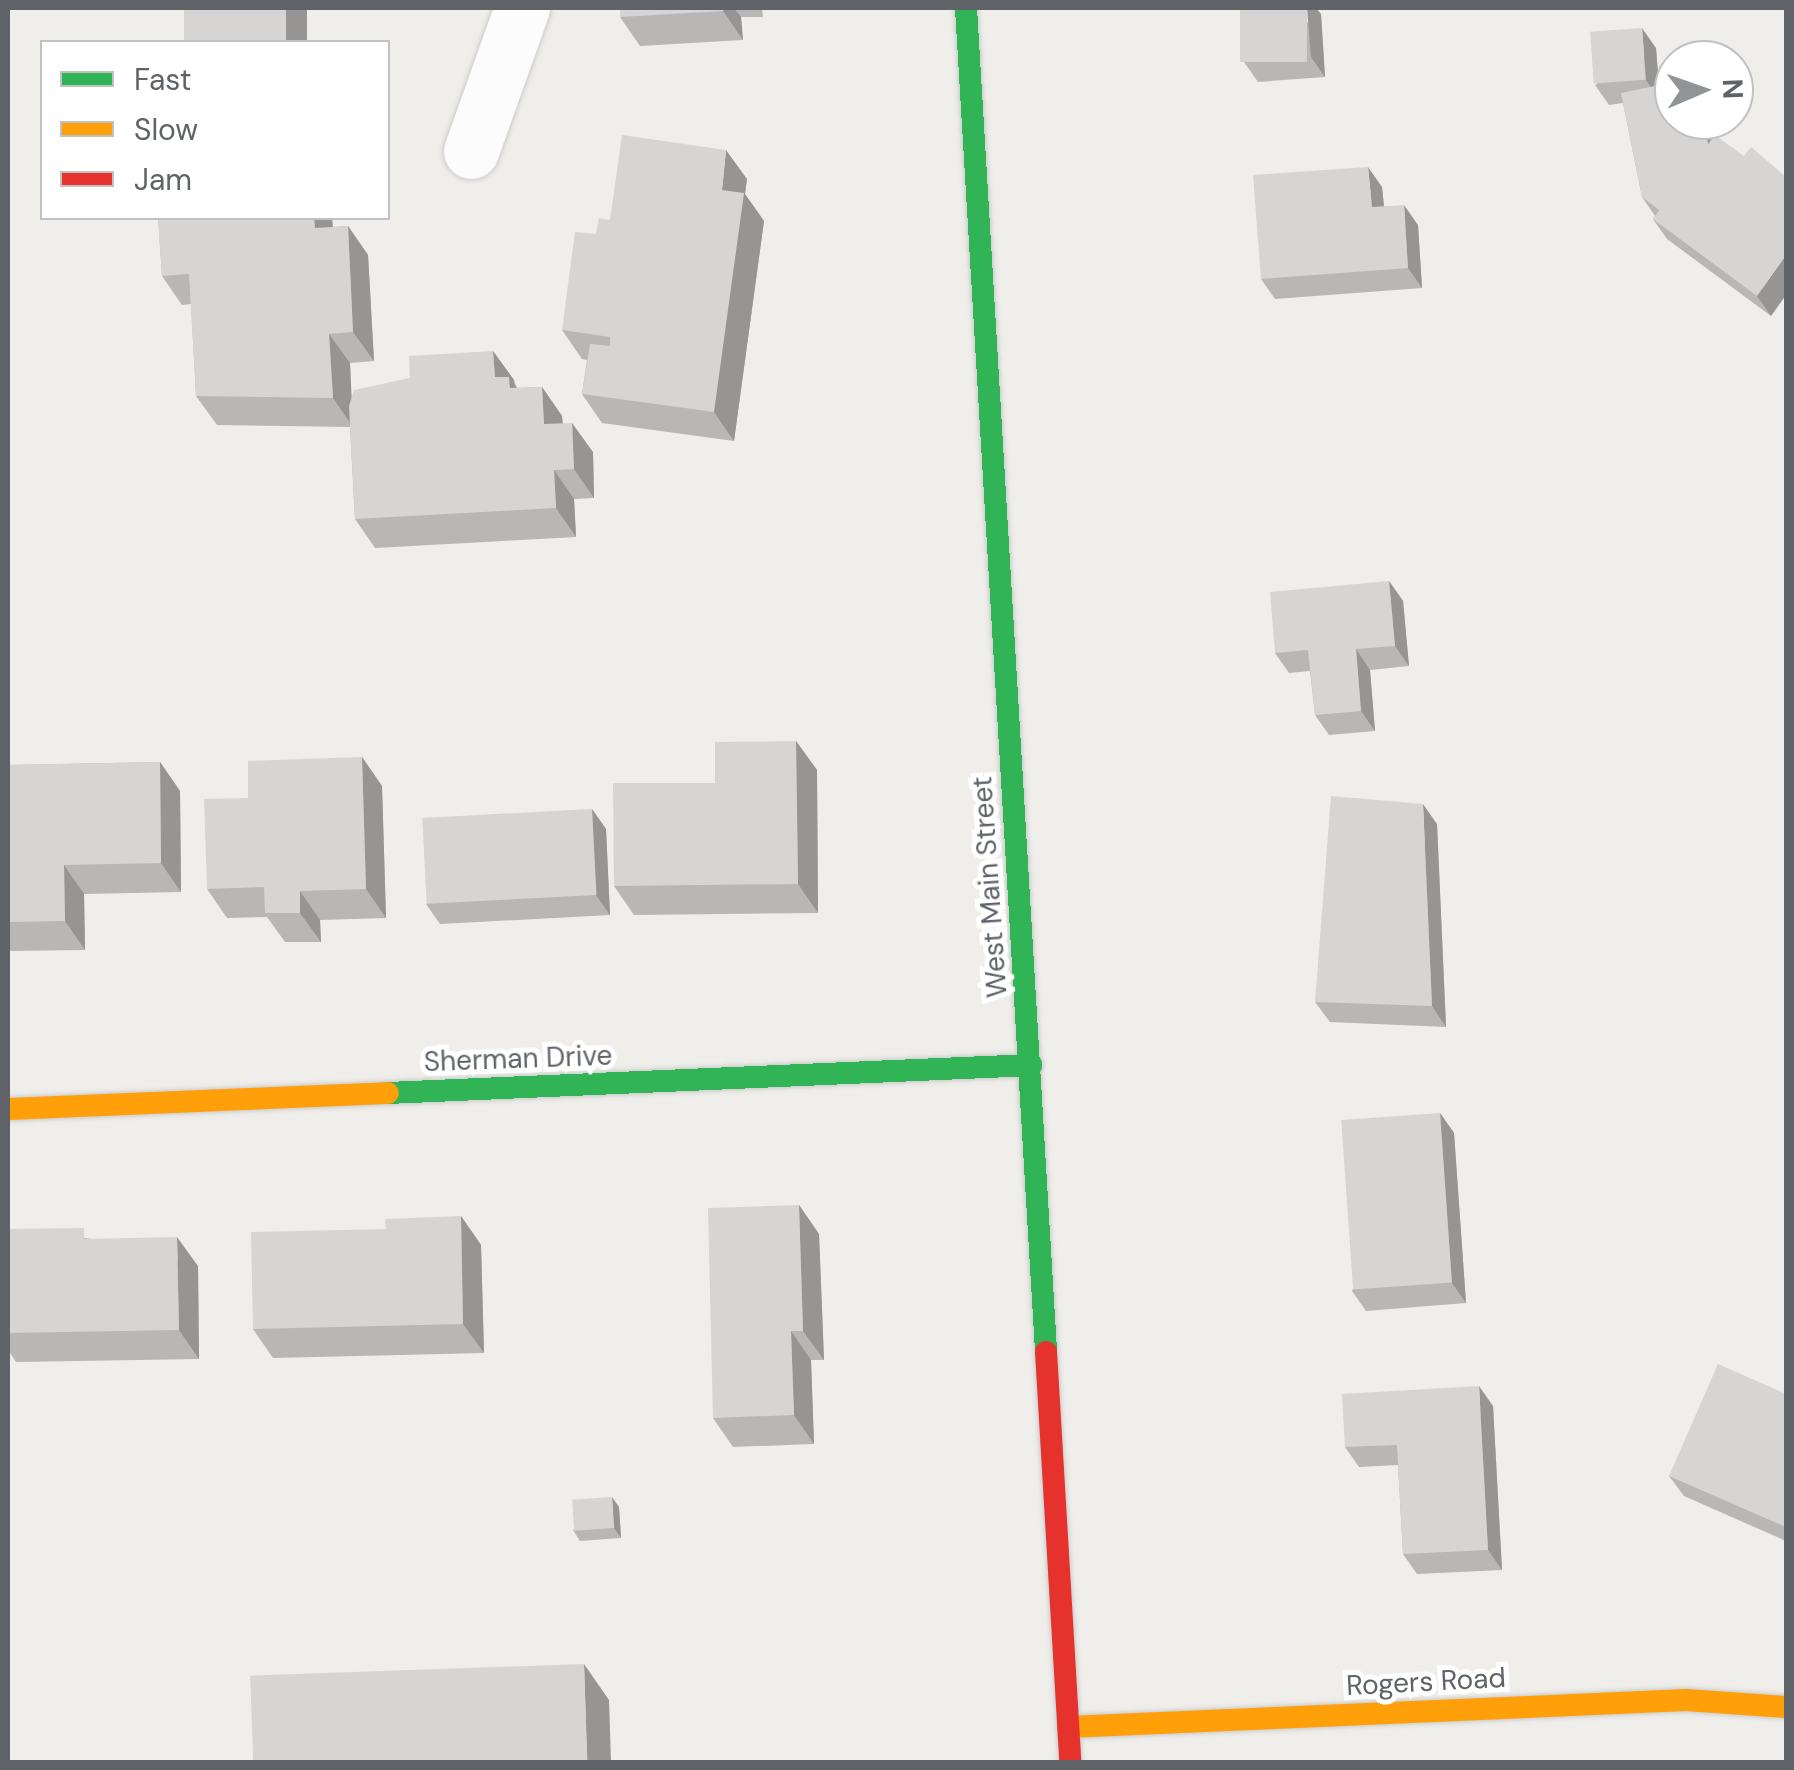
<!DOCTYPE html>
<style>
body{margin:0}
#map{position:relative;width:1794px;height:1770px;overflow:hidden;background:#efeeea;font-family:"DM Sans",sans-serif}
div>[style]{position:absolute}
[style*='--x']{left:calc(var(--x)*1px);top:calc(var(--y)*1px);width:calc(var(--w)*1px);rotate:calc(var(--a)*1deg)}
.roads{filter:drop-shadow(0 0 2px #cbcccc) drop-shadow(0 0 2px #cbcccc)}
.street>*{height:55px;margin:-27.5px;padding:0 27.5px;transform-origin:27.5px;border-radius:27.5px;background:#fdfcfc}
.fast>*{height:22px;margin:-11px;padding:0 11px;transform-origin:11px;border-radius:11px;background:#30b455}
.slow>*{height:22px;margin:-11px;padding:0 11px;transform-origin:11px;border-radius:11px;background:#ff9f0a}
.jam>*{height:22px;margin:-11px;padding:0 11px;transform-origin:11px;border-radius:11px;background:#e5322d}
.wall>*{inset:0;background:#b8b7b5}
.shaded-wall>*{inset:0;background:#969594;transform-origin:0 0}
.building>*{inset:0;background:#d6d5d3;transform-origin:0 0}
span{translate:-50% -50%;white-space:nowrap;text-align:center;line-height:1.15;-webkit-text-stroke:10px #fff;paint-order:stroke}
.street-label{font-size:28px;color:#5f6368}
.frame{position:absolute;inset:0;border:10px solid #5f6368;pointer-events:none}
.legend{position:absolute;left:40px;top:40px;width:350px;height:180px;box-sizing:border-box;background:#fff;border:2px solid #bfc1c3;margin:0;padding:12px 18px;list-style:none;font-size:30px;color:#5f6368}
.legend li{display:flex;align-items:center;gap:20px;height:50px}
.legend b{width:50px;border:2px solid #bfc1c3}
.north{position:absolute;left:1654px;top:40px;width:100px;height:100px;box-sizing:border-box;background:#fff;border:2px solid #bfc1c3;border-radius:50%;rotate:88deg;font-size:28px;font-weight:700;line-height:40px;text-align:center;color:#5f6368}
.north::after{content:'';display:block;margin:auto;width:35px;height:45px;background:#919496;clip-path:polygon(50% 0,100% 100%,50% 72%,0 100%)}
</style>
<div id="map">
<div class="roads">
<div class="street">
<div style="--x:471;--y:151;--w:152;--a:-70.4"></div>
</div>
<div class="fast">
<div style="--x:966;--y:8;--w:1346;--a:86.59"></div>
<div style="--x:388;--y:1093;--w:644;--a:-2.49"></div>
</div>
<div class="slow">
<div style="--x:8;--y:1109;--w:380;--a:-2.4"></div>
<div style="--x:1068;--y:1727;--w:619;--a:-2.5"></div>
<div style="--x:1686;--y:1700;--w:100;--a:4"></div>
</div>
<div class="jam">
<div style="--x:1046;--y:1352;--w:411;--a:86.6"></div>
</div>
</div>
<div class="wall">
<div style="clip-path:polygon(620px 8px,762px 8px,763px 17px,741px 17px,743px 40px,640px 46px,620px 17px)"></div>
<div style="clip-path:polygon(1321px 14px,1325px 77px,1258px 82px,1244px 62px)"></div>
<div style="clip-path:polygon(1656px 48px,1659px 85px,1716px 135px,1771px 316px,1667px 239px,1653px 219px,1655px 216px,1642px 197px,1623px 103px,1609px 105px,1595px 85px)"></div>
<div style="clip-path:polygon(747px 179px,745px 194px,764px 221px,734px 441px,602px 423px,582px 394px,587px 360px,582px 359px,562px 330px,596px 234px,610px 220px)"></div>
<div style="clip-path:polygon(1382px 187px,1384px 206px,1418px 225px,1422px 288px,1275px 299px,1261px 279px)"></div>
<div style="clip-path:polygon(158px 218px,332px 218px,333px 227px,348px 226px,368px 255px,374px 361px,350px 363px,351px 398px,493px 351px,514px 380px,517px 388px,542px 387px,562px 416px,563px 423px,593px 452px,594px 498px,574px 499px,576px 537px,375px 548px,355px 519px,350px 427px,217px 425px,196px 396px,191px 304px,182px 305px,162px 276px)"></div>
<div style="clip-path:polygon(1389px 581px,1403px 601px,1409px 666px,1370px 670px,1375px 731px,1329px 735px,1315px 715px,1310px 671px,1289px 673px,1275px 653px)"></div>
<div style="clip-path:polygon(796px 741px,817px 770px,818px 913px,634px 915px,614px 886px)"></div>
<div style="clip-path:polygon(362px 757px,382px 786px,386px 918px,320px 920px,321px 942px,285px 942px,267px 917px,227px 918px,207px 889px,248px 798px)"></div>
<div style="clip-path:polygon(160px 762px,180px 791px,181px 892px,84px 894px,85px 950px,8px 951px,8px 765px)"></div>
<div style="clip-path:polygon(592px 809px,606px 829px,610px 915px,440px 924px,426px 904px)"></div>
<div style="clip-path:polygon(1437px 824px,1446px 1027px,1330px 1022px,1315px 1002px)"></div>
<div style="clip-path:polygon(1440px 1113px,1454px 1133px,1466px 1303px,1366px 1311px,1352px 1291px)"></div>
<div style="clip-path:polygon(799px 1205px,819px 1234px,824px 1360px,811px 1360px,814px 1444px,733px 1447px,713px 1418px)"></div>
<div style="clip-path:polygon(461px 1216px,481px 1245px,484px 1353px,273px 1358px,253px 1329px,386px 1229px)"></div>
<div style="clip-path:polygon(8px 1229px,92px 1239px,198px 1266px,199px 1359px,16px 1362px,8px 1350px)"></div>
<div style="clip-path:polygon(1786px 1394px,1786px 1541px,1684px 1496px,1669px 1476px)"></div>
<div style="clip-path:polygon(1493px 1406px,1502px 1570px,1417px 1574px,1403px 1554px,1398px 1465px,1359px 1467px,1345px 1447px)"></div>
<div style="clip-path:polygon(619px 1507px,621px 1538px,580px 1541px,573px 1530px)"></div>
</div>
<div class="shaded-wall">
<div style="left:286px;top:8px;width:21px;height:34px"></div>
<div style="clip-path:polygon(722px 8px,734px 8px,741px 17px,743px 40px,723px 11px)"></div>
<div style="clip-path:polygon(1307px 8px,1316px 8px,1321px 14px,1325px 77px,1311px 57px)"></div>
<div style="clip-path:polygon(1642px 28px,1656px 48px,1660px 100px,1646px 80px)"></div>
<div style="clip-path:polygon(1703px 120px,1713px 120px,1722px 165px,1708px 144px)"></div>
<div style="clip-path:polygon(726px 150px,747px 179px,745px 194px,764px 221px,734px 441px,714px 412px,722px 190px)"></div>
<div style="clip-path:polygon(1368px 167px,1382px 187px,1386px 227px,1372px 207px)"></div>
<div style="clip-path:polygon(1404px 205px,1418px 225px,1422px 288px,1408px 268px)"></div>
<div style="clip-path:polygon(314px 218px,332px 218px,335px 257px,315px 228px)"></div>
<div style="clip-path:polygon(348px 226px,368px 255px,374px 361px,353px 332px)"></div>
<div style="clip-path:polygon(1786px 255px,1786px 295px,1771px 316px,1757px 296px)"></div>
<div style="clip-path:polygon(329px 334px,350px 363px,353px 427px,333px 398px)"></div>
<div style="clip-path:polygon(493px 351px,514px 380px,514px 384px,529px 405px,495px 377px)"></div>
<div style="clip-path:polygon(542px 387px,562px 416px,564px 453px,544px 424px)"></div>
<div style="clip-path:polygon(572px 423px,593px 452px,594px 498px,574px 469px)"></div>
<div style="clip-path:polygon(554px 470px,574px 499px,576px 537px,556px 508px)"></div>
<div style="clip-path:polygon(1389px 581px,1403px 601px,1409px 666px,1395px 646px)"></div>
<div style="clip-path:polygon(1356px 649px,1370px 670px,1375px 731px,1361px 711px)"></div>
<div style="clip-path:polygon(796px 741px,817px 770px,818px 913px,798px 884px)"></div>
<div style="clip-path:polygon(362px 757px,382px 786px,386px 918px,366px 889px)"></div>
<div style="clip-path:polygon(160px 762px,180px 791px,181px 892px,161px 863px)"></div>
<div style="clip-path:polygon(1423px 804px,1437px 824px,1446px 1027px,1432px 1006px)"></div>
<div style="clip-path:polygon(592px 809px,606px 829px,610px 915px,596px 895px)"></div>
<div style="clip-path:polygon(64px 865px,84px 894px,85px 950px,65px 921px)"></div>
<div style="clip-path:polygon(300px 891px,320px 920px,321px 942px,300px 913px)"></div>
<div style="clip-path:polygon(1440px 1113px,1454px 1133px,1466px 1303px,1452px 1283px)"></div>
<div style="clip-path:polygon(799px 1205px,819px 1234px,824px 1360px,803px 1331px)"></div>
<div style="clip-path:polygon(461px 1216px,481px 1245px,484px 1353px,463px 1324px)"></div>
<div style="clip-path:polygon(177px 1237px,198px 1266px,199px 1359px,179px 1330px)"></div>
<div style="clip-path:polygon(791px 1331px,811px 1360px,814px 1444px,794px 1415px)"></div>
<div style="clip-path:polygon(1479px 1386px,1493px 1406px,1502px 1570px,1488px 1550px)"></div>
<div style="clip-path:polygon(612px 1497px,619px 1507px,621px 1538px,614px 1528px)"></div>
<div style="clip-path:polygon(584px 1664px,609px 1700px,611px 1762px,587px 1762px)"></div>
</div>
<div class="building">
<div style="left:184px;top:8px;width:102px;height:34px"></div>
<div style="clip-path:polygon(620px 8px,722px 8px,723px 11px,620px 17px)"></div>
<div style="left:1240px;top:8px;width:67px;height:54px"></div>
<div style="left:1642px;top:28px;width:52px;height:52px;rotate:86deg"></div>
<div style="clip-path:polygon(1674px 82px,1674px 120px,1703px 120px,1708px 144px,1715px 135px,1744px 156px,1751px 147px,1786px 177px,1786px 255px,1757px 296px,1653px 219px,1659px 210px,1642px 197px,1621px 93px)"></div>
<div style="clip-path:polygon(622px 135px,726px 150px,722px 190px,744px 193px,714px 412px,582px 394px,590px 344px,610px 346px,610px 337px,562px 330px,575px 232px,596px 234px,599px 218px,610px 220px)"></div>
<div style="clip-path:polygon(1368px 167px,1372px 207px,1404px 205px,1408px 268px,1261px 279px,1253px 175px)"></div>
<div style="clip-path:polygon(158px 218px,314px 218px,315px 228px,348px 226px,353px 332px,329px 334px,333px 398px,196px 396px,189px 274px,162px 276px)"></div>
<div style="clip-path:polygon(493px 351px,495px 377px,509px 377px,510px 388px,542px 387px,544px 424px,572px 423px,574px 469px,554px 470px,556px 508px,355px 519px,349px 406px,354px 390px,410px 378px,409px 356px)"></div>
<div style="clip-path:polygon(1389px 581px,1395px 646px,1356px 649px,1361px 711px,1315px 715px,1308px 650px,1275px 653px,1270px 592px)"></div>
<div style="clip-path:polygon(796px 741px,798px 884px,614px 886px,613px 783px,715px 783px,715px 742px)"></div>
<div style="clip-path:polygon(362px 757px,366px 889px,300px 891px,300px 913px,265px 913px,264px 887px,207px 889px,204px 799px,248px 798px,248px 761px)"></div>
<div style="clip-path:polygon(160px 762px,161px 863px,64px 865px,65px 921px,8px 922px,8px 765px)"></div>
<div style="clip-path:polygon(1331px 796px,1423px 804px,1432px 1006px,1315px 1002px)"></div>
<div style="left:592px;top:809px;width:86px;height:170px;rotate:87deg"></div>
<div style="left:1440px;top:1113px;width:170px;height:99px;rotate:86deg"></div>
<div style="clip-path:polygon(799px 1205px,803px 1331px,791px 1331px,794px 1415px,713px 1418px,708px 1208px)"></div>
<div style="clip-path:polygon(461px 1216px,463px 1324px,253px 1329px,251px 1232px,386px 1229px,385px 1219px)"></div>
<div style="clip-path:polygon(84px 1228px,84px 1239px,177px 1237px,179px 1330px,8px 1333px,8px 1229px)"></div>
<div style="clip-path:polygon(1718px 1364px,1786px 1394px,1786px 1527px,1669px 1476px)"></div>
<div style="clip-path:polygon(1479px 1386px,1488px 1550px,1403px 1554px,1397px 1445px,1345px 1447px,1342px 1394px)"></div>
<div style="left:612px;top:1497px;width:31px;height:40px;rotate:86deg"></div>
<div style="left:584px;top:1664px;width:98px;height:334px;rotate:88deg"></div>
</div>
<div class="street-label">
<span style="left:990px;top:887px;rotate:-94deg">West Main Street</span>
<span style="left:518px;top:1059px;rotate:-2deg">Sherman Drive</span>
<span style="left:1426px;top:1682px;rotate:-3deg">Rogers Road</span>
</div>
<div class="frame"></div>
<ul class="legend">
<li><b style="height:12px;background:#30b455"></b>Fast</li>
<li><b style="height:12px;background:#ff9f0a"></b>Slow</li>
<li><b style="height:12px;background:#e5322d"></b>Jam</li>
</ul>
<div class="north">N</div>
</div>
